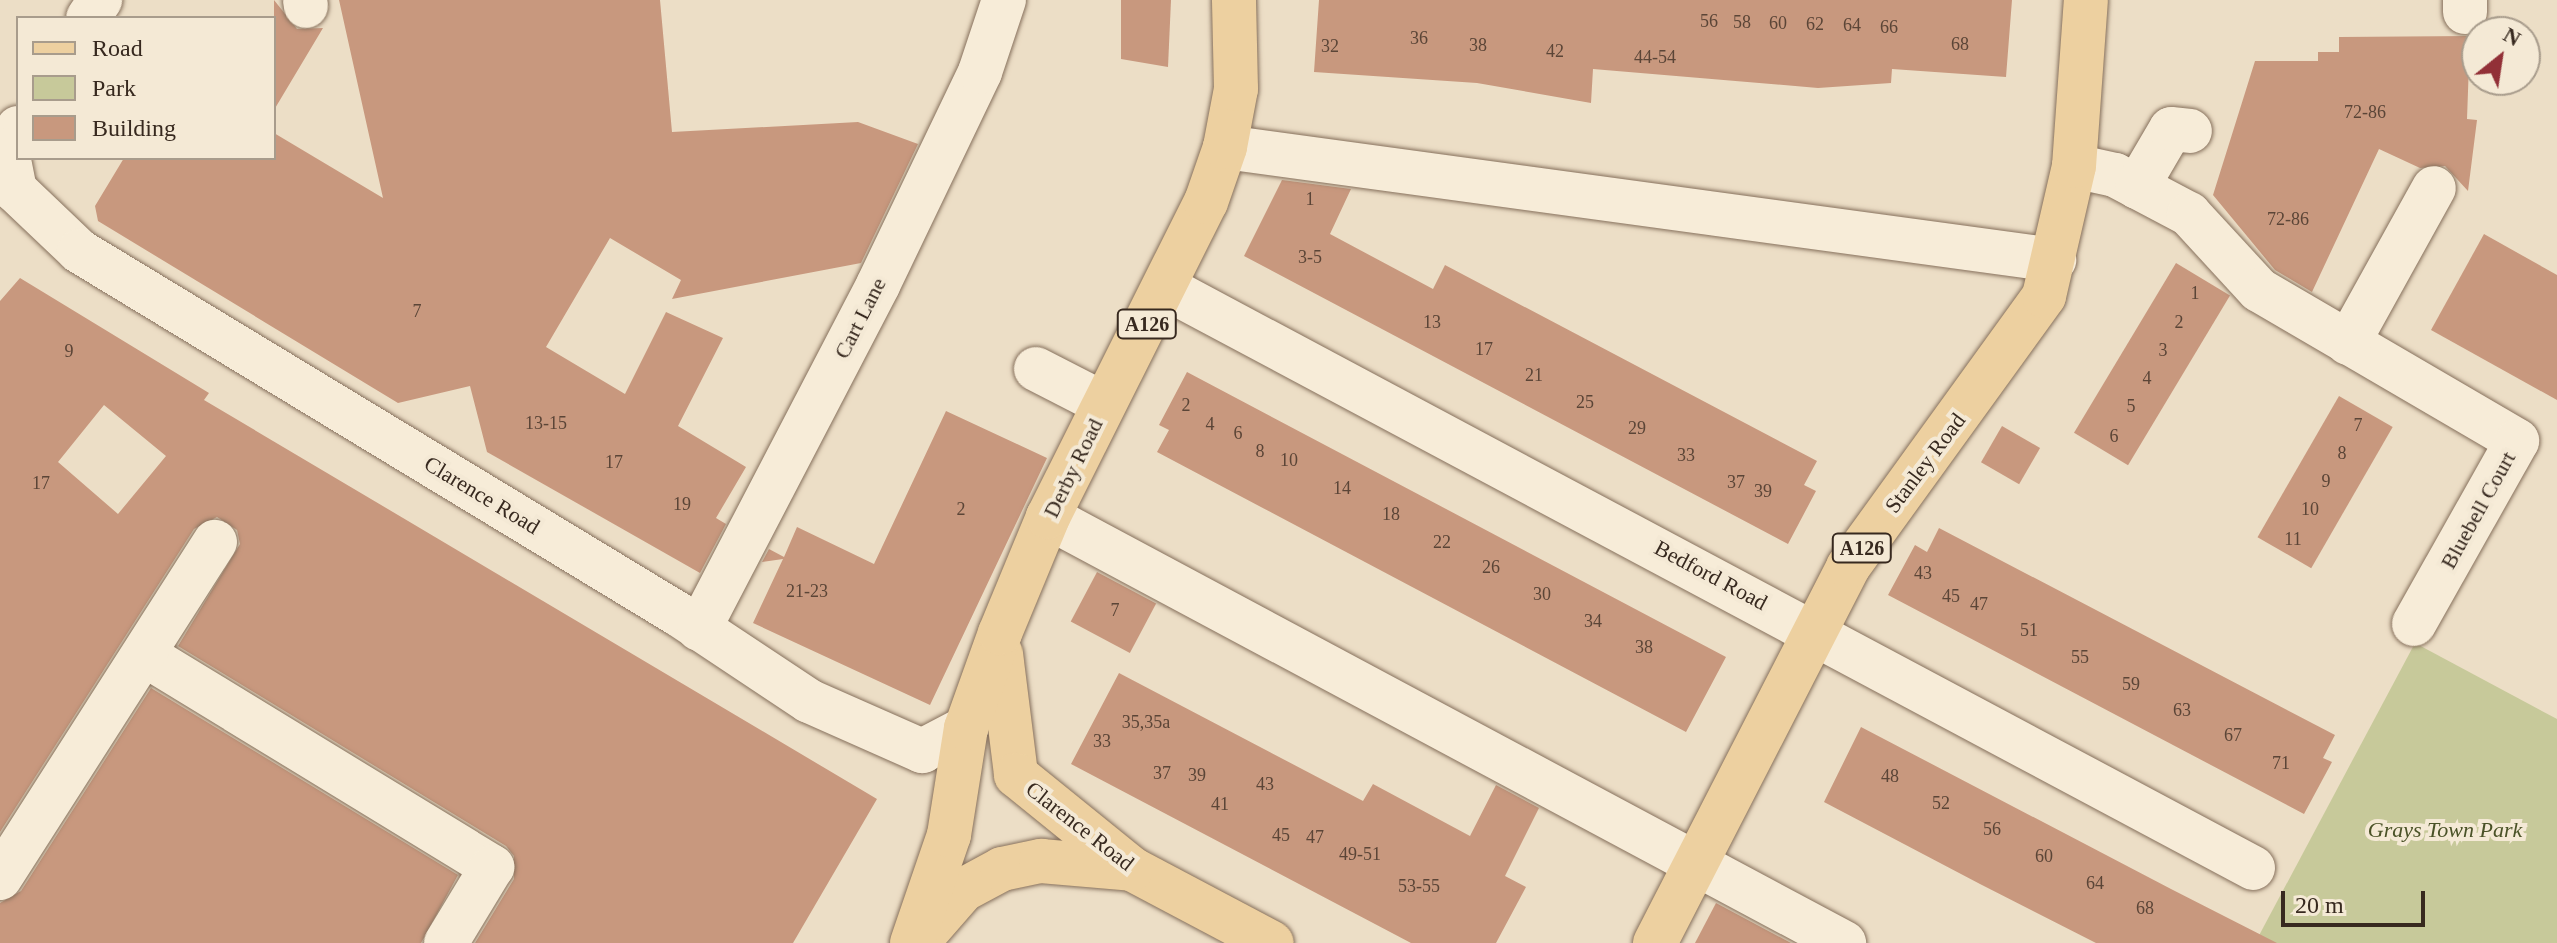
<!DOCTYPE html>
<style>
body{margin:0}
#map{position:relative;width:2557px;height:943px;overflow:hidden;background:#ecdec6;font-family:Georgia,serif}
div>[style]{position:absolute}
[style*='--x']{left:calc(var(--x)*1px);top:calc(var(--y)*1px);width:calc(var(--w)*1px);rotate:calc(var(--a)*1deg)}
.green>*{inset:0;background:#c7c99a}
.building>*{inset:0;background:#c8987e;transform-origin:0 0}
.roads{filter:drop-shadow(0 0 2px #86705c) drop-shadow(0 0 2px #86705c)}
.minor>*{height:44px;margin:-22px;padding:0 22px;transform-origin:22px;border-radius:22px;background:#f7ecd8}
.major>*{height:44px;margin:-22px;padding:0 22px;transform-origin:22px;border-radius:22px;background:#edd0a0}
span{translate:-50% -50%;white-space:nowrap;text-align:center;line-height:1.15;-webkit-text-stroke:8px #f4e9d5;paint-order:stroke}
.number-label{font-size:18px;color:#5b4537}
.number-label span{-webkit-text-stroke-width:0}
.shield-label span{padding:2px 6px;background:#f4e9d5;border:2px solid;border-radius:6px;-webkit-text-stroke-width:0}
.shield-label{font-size:20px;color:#37291f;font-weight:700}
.street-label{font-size:22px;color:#37291f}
.park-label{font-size:22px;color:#4a5227;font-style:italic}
.legend{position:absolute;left:16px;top:16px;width:260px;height:144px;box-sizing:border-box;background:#f4e9d5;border:2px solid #a89c8c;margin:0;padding:10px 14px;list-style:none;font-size:24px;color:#37291f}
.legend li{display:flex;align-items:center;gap:16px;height:40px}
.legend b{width:40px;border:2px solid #a89c8c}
.north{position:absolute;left:2461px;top:16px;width:80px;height:80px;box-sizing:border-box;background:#f4e9d5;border:2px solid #a89c8c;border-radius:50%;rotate:30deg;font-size:22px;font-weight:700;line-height:32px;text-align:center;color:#37291f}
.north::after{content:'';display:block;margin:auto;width:28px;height:36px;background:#923037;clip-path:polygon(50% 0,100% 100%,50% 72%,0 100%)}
.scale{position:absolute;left:2281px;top:891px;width:144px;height:36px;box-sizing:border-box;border:4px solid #37291f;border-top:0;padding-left:10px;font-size:24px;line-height:28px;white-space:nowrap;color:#37291f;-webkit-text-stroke:6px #f4e9d5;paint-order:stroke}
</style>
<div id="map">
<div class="green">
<div style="clip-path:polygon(2415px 643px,2557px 719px,2557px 943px,2255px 943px)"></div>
</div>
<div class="building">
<div style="clip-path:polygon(274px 0,297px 29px,323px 28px,274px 110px)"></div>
<div style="clip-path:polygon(339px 0,660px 0,672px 132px,858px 122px,918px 144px,861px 263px,672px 299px,681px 280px,610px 238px,546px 347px,625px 394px,666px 312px,723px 338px,678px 426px,746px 467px,716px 518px,726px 524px,700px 573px,487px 452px,470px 386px,398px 403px,98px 221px,95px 206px,124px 158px,274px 158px,274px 133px,383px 198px)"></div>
<div style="clip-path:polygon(1121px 0,1171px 0,1168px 67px,1121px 59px)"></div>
<div style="clip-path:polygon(1319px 0,2012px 0,2006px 77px,1892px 69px,1891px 83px,1818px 88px,1593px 69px,1591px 103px,1477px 83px,1314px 72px)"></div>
<div style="clip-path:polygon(2470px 36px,2467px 119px,2477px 120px,2468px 191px,2445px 166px,2420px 168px,2379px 149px,2312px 292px,2275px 270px,2213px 195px,2255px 61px,2318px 61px,2318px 52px,2339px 52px,2339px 37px)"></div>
<div style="clip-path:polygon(1282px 180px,1351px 189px,1330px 234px,1433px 289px,1445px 265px,1817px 461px,1804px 485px,1816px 491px,1788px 544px,1244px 256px)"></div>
<div style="clip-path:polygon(2484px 234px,2557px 275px,2557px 400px,2431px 330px)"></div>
<div style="left:2176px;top:263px;width:63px;height:198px;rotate:31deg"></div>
<div style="clip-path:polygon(evenodd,20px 278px,209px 393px,204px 400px,877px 799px,793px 943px,475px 943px,514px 879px,514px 856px,506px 846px,178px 646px,240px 544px,237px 530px,217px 517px,194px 529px,0 832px,0 301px,20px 278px,104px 405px,166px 456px,118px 514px,58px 462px,104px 405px)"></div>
<div style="clip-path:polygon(1187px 372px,1726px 657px,1686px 732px,1157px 452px,1169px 430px,1159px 425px)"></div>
<div style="left:2339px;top:396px;width:62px;height:163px;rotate:30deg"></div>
<div style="clip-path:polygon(946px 411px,1047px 458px,930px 705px,753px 623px,783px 559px,762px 562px,769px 549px,784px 557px,797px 527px,874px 564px)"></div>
<div style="left:2002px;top:426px;width:44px;height:42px;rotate:30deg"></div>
<div style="clip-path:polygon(1939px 528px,2335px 735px,2323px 758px,2332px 762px,2304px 814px,1888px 595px,1915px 545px,1927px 552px)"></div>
<div style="left:1097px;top:572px;width:67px;height:56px;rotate:28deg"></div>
<div style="clip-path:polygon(1119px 673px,1363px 801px,1373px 784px,1470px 836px,1496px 785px,1539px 808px,1505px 876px,1526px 887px,1496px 943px,1411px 943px,1071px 764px)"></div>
<div style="clip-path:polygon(151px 688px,458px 875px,421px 943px,0 943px,0 903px,21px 891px)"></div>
<div style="clip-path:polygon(1861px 727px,2171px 889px,2277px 943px,2096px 943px,1980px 884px,1824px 802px)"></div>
<div style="clip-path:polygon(1716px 903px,1791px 943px,1695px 943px)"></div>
</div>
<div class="roads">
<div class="minor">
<div style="--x:305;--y:0;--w:6;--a:81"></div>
<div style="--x:2465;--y:0;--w:12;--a:90"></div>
<div style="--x:88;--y:18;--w:22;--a:-56"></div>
<div style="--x:18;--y:128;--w:25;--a:117"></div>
<div style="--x:7;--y:150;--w:41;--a:78.7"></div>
<div style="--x:15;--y:190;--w:88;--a:43.6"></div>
<div style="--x:79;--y:251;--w:700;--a:31.22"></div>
<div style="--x:678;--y:614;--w:157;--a:33.6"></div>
<div style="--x:809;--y:701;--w:124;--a:23.9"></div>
<div style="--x:922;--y:751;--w:50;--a:-27.6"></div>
<div style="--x:1225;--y:147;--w:837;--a:7.76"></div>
<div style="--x:2074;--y:166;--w:42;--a:12.4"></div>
<div style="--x:2115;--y:175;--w:84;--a:27.8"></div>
<div style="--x:2189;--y:214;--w:103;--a:47.4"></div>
<div style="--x:2259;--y:290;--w:299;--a:30.3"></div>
<div style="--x:2517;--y:441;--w:210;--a:119.4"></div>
<div style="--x:2137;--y:187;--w:67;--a:-59.6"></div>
<div style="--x:2171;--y:129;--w:19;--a:6"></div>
<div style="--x:1166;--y:288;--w:1232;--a:28.08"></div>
<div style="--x:2348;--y:343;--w:177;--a:-61"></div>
<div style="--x:1036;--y:369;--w:76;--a:27.2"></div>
<div style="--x:1048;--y:517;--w:903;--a:28.15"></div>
<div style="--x:699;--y:629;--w:388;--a:-62.5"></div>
<div style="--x:878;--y:285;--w:236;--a:-64.4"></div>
<div style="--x:980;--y:72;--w:76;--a:-71.6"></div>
<div style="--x:145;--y:655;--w:407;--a:31.4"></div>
<div style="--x:492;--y:867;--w:89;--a:121.2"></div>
<div style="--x:0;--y:878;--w:399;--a:-57.4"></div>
</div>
<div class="major">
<div style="--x:1001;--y:654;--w:122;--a:82.9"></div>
<div style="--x:1016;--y:775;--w:149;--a:39"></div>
<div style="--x:1132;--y:869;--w:158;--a:27.9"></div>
<div style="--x:922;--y:937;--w:62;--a:-48.9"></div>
<div style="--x:963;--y:890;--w:44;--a:-28.3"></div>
<div style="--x:1002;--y:869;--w:40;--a:-12"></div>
<div style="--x:1041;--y:861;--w:91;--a:5"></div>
<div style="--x:912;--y:943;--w:114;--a:-71.1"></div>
<div style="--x:949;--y:835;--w:108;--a:-81"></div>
<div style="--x:966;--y:728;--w:101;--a:-70.3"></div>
<div style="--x:1000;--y:633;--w:126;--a:-67.5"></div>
<div style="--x:1048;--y:517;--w:352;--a:-63.4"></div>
<div style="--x:1206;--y:202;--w:58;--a:-70.9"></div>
<div style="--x:1225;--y:147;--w:59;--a:-79.3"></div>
<div style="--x:1236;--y:89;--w:89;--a:-91.3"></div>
<div style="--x:1655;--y:943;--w:423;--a:-62.8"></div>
<div style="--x:1848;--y:567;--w:334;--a:-54.1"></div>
<div style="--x:2044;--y:296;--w:133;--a:-77"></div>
<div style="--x:2074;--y:166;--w:166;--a:-85.9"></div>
</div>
</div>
<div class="number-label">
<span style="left:1709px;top:21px">56</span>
<span style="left:1742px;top:22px">58</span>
<span style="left:1778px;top:23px">60</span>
<span style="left:1815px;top:24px">62</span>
<span style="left:1852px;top:25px">64</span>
<span style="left:1889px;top:27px">66</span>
<span style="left:1419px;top:38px">36</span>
<span style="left:1960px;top:44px">68</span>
<span style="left:1478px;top:45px">38</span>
<span style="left:1330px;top:46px">32</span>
<span style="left:1555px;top:51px">42</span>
<span style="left:1655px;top:57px">44-54</span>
<span style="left:2365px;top:112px">72-86</span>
<span style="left:1310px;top:199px">1</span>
<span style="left:2288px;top:219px">72-86</span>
<span style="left:1310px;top:257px">3-5</span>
<span style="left:2195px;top:293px">1</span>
<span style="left:417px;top:311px">7</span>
<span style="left:1432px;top:322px">13</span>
<span style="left:2179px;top:322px">2</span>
<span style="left:1484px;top:349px">17</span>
<span style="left:2163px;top:350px">3</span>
<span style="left:69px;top:351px">9</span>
<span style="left:1534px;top:375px">21</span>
<span style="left:2147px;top:378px">4</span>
<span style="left:1585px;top:402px">25</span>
<span style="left:1186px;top:405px">2</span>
<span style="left:2131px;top:406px">5</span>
<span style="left:546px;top:423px">13-15</span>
<span style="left:1210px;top:424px">4</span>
<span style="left:2358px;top:425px">7</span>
<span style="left:1637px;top:428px">29</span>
<span style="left:1238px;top:433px">6</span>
<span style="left:2114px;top:436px">6</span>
<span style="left:1260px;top:451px">8</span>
<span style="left:2342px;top:453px">8</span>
<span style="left:1686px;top:455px">33</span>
<span style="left:1289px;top:460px">10</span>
<span style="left:614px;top:462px">17</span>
<span style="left:2326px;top:481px">9</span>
<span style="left:1736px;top:482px">37</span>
<span style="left:41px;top:483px">17</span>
<span style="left:1342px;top:488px">14</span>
<span style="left:1763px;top:491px">39</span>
<span style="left:682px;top:504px">19</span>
<span style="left:961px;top:509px">2</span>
<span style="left:2310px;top:509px">10</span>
<span style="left:1391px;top:514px">18</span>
<span style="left:2293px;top:539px">11</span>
<span style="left:1442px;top:542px">22</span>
<span style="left:1491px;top:567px">26</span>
<span style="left:1923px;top:573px">43</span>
<span style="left:807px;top:591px">21-23</span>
<span style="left:1542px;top:594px">30</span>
<span style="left:1951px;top:596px">45</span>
<span style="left:1979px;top:604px">47</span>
<span style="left:1115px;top:610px">7</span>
<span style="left:1593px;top:621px">34</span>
<span style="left:2029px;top:630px">51</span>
<span style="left:1644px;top:647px">38</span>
<span style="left:2080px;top:657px">55</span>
<span style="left:2131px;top:684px">59</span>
<span style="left:2182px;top:710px">63</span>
<span style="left:1146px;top:722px">35,35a</span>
<span style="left:2233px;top:735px">67</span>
<span style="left:1102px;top:741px">33</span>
<span style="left:2281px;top:763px">71</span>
<span style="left:1162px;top:773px">37</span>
<span style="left:1197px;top:775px">39</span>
<span style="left:1890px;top:776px">48</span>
<span style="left:1265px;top:784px">43</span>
<span style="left:1941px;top:803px">52</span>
<span style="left:1220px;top:804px">41</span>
<span style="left:1992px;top:829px">56</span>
<span style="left:1281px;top:835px">45</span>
<span style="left:1315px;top:837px">47</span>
<span style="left:1360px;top:854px">49-51</span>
<span style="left:2044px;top:856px">60</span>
<span style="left:2095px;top:883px">64</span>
<span style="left:1419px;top:886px">53-55</span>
<span style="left:2145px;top:908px">68</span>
</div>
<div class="shield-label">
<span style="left:1147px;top:324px">A126</span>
<span style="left:1862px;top:548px">A126</span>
</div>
<div class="street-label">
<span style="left:860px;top:318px;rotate:-63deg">Cart Lane</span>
<span style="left:1925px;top:463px;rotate:-53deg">Stanley Road</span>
<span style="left:1073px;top:468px;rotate:-64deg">Derby Road</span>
<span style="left:482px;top:495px;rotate:31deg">Clarence Road</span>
<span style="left:2478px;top:510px;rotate:-61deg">Bluebell Court</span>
<span style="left:1711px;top:575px;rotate:28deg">Bedford Road</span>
<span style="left:1080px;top:826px;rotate:38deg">Clarence Road</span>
</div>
<div class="park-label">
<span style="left:2445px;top:830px">Grays Town Park</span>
</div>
<ul class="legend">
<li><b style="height:10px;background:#edd0a0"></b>Road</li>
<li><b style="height:22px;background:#c7c99a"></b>Park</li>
<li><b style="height:22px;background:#c8987e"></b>Building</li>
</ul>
<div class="north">N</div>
<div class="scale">20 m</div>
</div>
